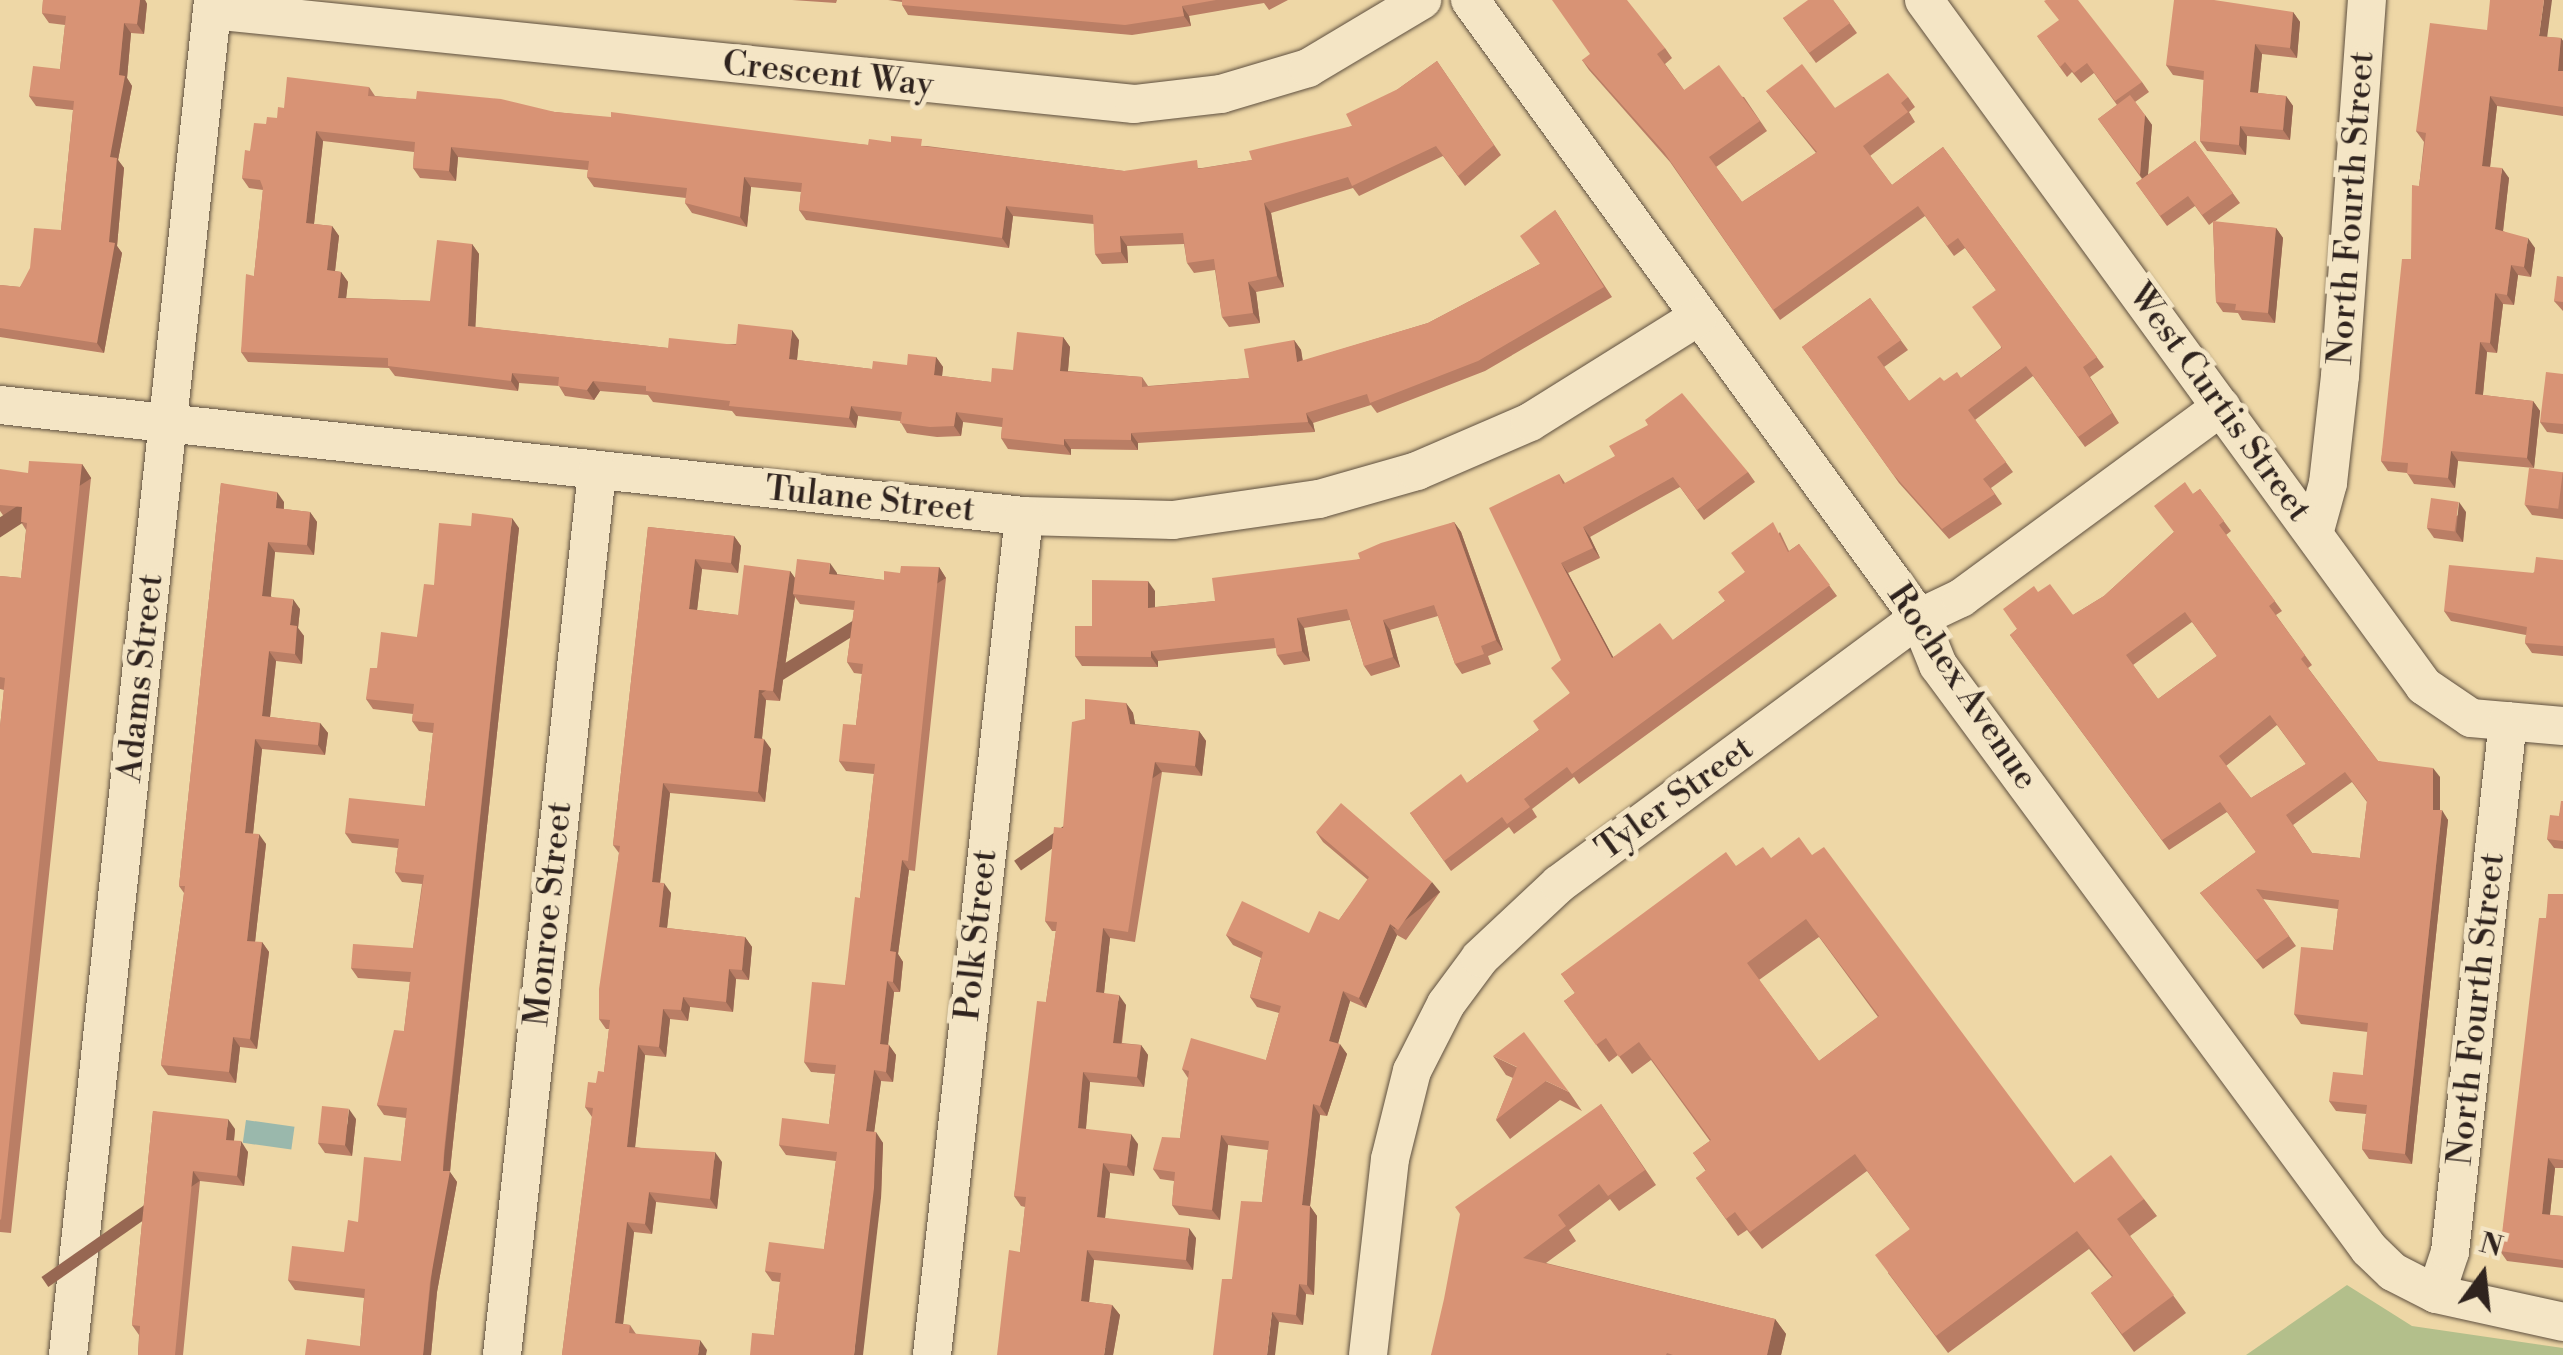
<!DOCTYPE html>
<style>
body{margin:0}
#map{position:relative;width:2563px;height:1355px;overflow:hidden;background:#eed7a6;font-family:"Libre Bodoni",serif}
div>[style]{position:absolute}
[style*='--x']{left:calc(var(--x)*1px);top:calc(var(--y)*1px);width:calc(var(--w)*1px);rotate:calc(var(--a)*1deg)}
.green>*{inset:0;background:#b3bf8b}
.water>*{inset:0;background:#9ab8ac;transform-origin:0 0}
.roads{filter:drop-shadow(0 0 2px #5f5040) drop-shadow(0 0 2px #5f5040)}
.street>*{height:38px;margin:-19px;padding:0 19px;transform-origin:19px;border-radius:19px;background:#f4e5c5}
.wall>*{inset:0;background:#ba7e65}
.shaded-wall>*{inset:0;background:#976752;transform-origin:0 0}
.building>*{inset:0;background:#d89375;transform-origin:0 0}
span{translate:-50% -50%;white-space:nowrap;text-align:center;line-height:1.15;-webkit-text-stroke:10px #f4e5c5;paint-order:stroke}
.street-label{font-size:35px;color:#2f231e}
.north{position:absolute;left:2433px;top:1225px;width:100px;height:100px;-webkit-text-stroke:8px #f4e5c5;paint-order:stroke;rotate:15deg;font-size:28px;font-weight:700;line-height:40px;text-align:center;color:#2f231e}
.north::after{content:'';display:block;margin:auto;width:35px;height:45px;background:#2f231e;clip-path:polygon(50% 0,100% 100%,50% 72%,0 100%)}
</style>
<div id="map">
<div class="green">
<div style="clip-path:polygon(2347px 1285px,2412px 1326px,2563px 1348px,2563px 1355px,2246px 1355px)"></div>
</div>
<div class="water">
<div style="left:246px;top:1120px;width:49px;height:23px;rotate:8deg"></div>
</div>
<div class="roads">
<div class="street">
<div style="--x:1470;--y:0;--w:764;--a:54"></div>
<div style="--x:1919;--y:618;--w:51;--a:68"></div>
<div style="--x:1938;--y:665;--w:726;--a:53.57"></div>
<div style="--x:2369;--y:1249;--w:33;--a:44"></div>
<div style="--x:2393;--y:1272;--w:48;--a:27.1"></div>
<div style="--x:2436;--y:1294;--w:130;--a:12.4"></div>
<div style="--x:1924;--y:0;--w:849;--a:53.91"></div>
<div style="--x:2424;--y:686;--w:57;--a:34.2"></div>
<div style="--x:2471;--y:718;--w:92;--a:5"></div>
<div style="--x:212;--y:10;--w:927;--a:5.82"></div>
<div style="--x:1134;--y:104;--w:88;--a:-6.6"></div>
<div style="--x:1221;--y:94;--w:91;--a:-16.6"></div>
<div style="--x:1308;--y:68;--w:133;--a:-30.8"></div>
<div style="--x:0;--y:405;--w:1030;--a:6.19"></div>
<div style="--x:1024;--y:516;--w:149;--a:1.5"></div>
<div style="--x:1173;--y:520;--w:148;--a:-8.2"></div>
<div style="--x:1319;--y:499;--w:102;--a:-15.9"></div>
<div style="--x:1417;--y:471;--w:123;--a:-23.4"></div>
<div style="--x:1530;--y:422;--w:198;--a:-32"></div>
<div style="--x:2314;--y:534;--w:53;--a:-74.6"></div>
<div style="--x:2328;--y:483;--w:108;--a:-83.6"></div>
<div style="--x:2340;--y:376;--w:377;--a:-85.9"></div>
<div style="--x:2436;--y:1294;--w:44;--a:-71.6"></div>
<div style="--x:2450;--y:1252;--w:534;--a:-83.77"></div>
<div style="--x:68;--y:1355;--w:1363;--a:-83.89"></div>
<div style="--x:502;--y:1355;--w:888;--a:-83.86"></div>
<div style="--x:932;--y:1355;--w:844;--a:-83.74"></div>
<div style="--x:1368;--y:1355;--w:197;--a:-83.6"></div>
<div style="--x:1390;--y:1159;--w:91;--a:-76"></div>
<div style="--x:1412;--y:1071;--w:75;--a:-63.1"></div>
<div style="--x:1446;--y:1004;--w:57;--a:-53.5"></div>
<div style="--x:1480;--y:958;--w:108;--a:-43.1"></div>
<div style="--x:1559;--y:884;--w:448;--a:-36.5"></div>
<div style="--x:1919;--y:618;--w:47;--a:-25.5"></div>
<div style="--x:1961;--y:598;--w:323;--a:-36.3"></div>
</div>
</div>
<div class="wall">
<div style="clip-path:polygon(43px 0,145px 0,147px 4px,144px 34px,131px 33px,127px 78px,132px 86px,118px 160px,124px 168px,117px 246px,122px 253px,104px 353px,0 337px,0 285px,20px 287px,61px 230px,73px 110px,36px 106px,29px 96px,60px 69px,65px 25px,49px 23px,42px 13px)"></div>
<div style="clip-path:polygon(792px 0,837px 0,836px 3px)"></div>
<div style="clip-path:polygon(888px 0,1288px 0,1269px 10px,1264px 3px,1189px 16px,1191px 26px,1132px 35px,908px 15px,902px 5px,902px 2px)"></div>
<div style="clip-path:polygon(1833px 0,1857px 33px,1816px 63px,1783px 18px)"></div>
<div style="clip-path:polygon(2293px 12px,2300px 22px,2297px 58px,2262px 54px,2258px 93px,2286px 96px,2293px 106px,2290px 140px,2247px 136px,2246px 155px,2207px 151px,2200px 141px,2204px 80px,2173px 75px,2166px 65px)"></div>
<div style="clip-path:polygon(2037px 36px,2142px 82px,2149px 92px,2135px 102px,2152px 125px,2148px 175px,2195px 141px,2240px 203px,2214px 222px,2276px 228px,2283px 238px,2275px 323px,2242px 320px,2238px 313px,2223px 312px,2216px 302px,2213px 222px,2209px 225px,2195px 206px,2167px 226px,2136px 183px,2142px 179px,2098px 119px,2117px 105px,2094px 73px,2081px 83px,2072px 72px,2067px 77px)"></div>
<div style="clip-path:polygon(2547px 37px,2561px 38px,2563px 41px,2563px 116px,2497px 106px,2490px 167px,2509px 178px,2503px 231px,2535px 248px,2531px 277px,2518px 275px,2514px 305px,2503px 304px,2497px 353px,2487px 352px,2483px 395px,2533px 401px,2540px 411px,2534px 468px,2458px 461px,2455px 488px,2414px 484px,2407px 473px,2388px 471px,2381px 461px,2411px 259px,2424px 142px,2416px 131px)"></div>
<div style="clip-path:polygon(1665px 48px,1672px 58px,1665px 64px,1684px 90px,1744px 97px,1767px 131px,1716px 167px,1742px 202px,1816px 153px,1766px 91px,1835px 108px,1908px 97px,1915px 107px,1909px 112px,1915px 122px,1870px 156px,1892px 185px,1943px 147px,2104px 367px,2090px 377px,2119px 423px,2085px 447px,2033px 376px,1975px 420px,2013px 472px,1991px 488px,2002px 504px,1949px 539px,1899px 483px,1802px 347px,1870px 298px,1908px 350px,1884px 367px,1909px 401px,1944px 381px,1961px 378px,2001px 348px,1996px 290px,1965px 248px,1954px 256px,1925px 216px,1780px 320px,1670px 162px,1589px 70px,1582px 60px)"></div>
<div style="clip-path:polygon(1437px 61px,1501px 155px,1465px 186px,1443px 156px,1359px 196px,1353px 188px,1271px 213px,1284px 287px,1256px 292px,1260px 323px,1229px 327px,1222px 317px,1215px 270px,1194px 273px,1187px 263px,1184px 244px,1127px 246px,1128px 263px,1102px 264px,1095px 254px,1094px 224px,1013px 216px,1009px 248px,806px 220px,799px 210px,801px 192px,751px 187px,747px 227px,692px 213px,685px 203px,686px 198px,594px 187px,587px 177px,588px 170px,458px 157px,456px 181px,420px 178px,413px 168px,414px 152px,323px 141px,314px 224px,332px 226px,339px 236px,335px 271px,341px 272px,348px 282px,346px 298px,430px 301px,472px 244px,479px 254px,475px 327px,668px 348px,799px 340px,797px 360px,872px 369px,907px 365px,936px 357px,943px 367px,942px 376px,991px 382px,1013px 370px,1063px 337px,1070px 347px,1068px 371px,1142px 377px,1148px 386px,1249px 378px,1294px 340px,1301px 350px,1303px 361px,1428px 323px,1540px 264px,1555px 210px,1612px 297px,1485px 371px,1377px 413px,1371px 405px,1313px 423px,1315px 432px,1138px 443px,1138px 450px,1071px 449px,1071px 455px,1008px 449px,1001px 438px,1002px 427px,963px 422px,961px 436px,937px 437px,907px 433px,900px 421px,858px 416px,856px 428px,736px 416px,732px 411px,653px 402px,648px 395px,600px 391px,594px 400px,565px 396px,559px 386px,519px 383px,518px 391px,395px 376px,389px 368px,248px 362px,241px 352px,254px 276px,263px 190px,249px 188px,242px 178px,250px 151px,266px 124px,277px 118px,284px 108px,369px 87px,375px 96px,555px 112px,868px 145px,927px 146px,1124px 171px,1202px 168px,1252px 160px,1352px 126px,1398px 89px)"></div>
<div style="clip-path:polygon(2563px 277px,2563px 311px,2554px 301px)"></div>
<div style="clip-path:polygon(2563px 374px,2563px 434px,2547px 432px,2540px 422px)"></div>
<div style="clip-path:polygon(82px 464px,91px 478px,11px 1233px,0 1232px,0 727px,4px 690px,0 689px,0 576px,21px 578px,26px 530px,21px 522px,21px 520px,5px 518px,0 511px,0 505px,28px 473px)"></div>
<div style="clip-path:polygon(1748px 472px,1755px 482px,1704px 520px,1680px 487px,1590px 537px,1600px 558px,1568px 573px,1613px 657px,1673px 640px,1725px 601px,1745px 572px,1780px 532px,1789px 551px,1799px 544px,1837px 596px,1579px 784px,1574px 777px,1532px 809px,1537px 817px,1514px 834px,1509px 827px,1451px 871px,1410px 813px,1467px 783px,1539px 730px,1570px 693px,1561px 660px,1559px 474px,1565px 483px)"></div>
<div style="clip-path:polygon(2563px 472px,2563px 519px,2532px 515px,2525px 505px)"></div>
<div style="clip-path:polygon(221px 483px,284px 502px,284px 509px,310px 512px,317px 522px,314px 555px,275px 552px,270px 596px,300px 609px,298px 628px,304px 636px,302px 664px,276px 661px,270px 717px,320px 723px,328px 733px,325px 755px,262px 749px,253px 834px,266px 844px,255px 942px,262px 942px,269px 952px,257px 1049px,240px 1047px,236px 1083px,168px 1075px,161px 1065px,184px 893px,179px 886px)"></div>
<div style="clip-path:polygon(evenodd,2200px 489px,2231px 531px,2226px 535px,2282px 611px,2276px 615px,2312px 665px,2308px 668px,2378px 761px,2440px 777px,2440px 810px,2448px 820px,2412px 1164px,2369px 1159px,2362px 1149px,2366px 1114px,2336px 1111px,2329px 1101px,2363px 1075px,2368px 1032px,2301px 1024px,2294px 1014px,2333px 950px,2338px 909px,2263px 899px,2296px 946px,2263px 969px,2200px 893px,2256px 852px,2227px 812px,2169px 850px,2010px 635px,2017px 629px,2038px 592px,2073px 615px,2104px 596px,2174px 532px,2193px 494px,2200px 489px,2192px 622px,2217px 656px,2158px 699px,2133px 665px,2192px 622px,2200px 489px,2277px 725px,2306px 764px,2251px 798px,2226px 766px,2277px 725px,2200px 489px,2352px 782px,2367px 802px,2360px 858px,2312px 853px,2293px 825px,2352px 782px)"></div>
<div style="clip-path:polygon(2466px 512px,2463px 542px,2434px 538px,2427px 528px)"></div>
<div style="clip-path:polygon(1454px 522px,1461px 532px,1503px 650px,1488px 656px,1491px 664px,1462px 674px,1455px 664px,1438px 616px,1390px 630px,1400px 667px,1371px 676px,1364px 666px,1350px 620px,1304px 628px,1310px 661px,1284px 665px,1277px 655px,1276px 648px,1158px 661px,1158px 667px,1082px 666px,1075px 656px,1092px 626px,1155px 591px,1155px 607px,1215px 601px,1360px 559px)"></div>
<div style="clip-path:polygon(471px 526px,519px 528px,451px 1161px,450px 1172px,457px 1182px,437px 1292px,431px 1355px,305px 1355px,360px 1346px,364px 1298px,295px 1290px,288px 1280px,344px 1252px,358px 1222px,401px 1161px,406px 1118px,384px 1115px,377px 1105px,404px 1031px,410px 982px,358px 978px,351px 968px,413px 948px,422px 884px,402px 882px,395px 872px,398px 848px,352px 843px,345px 833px,425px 806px,433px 733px,419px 731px,412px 721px,413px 714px,373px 709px,366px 699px,377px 668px,417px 637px,434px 585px)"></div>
<div style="clip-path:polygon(648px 527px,734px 536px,741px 546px,738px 573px,702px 569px,697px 610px,738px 615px,790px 571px,795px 578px,837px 573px,837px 574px,884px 580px,900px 573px,939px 567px,946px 578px,915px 871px,909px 870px,898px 954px,903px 962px,900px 992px,894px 992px,888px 1044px,896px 1055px,893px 1082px,881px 1081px,874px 1132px,883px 1143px,881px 1198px,774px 1335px,780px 1282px,772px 1281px,765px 1271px,824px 1249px,836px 1161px,786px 1155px,779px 1145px,829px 1124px,835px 1074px,811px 1072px,804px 1062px,845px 985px,860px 898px,874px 774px,846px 771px,839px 761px,856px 725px,862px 674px,854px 673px,847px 662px,854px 610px,800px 604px,795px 597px,780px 701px,766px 700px,762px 738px,771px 749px,765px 802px,670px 793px,660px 883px,671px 893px,667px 928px,745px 937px,752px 947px,749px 980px,736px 979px,733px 1012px,690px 1007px,688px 1021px,670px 1019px,666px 1057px,645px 1055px,635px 1147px,722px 1162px,717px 1209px,656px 1202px,652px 1234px,634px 1232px,623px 1324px,630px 1325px,636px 1334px,707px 1350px,562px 1355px,592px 1117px,585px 1107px,596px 1083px,604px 1072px,609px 1029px,606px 1029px,599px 1019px,619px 853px,613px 845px)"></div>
<div style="clip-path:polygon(2563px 560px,2563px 656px,2532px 653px,2525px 643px,2526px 635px,2451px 621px,2444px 611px)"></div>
<div style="clip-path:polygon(1126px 703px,1133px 713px,1135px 724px,1199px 731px,1206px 741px,1202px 776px,1162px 772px,1135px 942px,1110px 938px,1104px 993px,1126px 1005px,1122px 1043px,1141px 1045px,1148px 1055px,1144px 1087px,1090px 1082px,1086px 1129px,1138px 1144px,1134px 1176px,1110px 1173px,1105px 1218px,1196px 1238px,1193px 1270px,1094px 1260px,1089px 1302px,1112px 1305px,1120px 1315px,1113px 1355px,1020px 1252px,1025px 1207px,1021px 1206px,1014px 1196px,1046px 1002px,1056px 931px,1052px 931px,1045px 921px,1063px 828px)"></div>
<div style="clip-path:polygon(2563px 801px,2563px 849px,2554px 848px,2547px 839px,2559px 816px)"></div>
<div style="clip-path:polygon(1316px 832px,1440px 892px,1406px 940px,1397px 935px,1366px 1008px,1350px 1001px,1338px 1043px,1347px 1054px,1327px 1116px,1320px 1115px,1310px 1206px,1317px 1216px,1314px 1295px,1306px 1294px,1303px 1325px,1279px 1322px,1232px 1279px,1262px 1202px,1268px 1150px,1228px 1145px,1220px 1220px,1179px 1215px,1172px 1205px,1174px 1181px,1160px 1179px,1153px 1169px,1180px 1138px,1188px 1078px,1182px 1069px,1266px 1060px,1279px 1013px,1257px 1007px,1250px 997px,1261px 958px,1233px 945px,1226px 935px,1309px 933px,1339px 920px,1368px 880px,1323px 842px)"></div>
<div style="clip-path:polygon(evenodd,1812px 855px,2074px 1183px,2144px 1199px,2157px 1216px,2130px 1236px,2186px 1313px,2134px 1352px,2091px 1293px,2112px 1277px,2089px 1249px,1948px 1353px,1888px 1273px,1910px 1229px,1867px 1171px,1762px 1249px,1747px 1230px,1738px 1236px,1696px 1178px,1706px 1171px,1693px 1153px,1710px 1141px,1651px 1060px,1632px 1074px,1618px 1055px,1609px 1062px,1564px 1001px,1575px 993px,1561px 974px,1736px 866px,1771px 858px,1812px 855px,1819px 937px,1878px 1017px,1819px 1061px,1759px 980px,1819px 937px)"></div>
<div style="clip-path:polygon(2563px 894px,2563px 1168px,2555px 1168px,2550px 1215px,2563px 1216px,2563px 1268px,2507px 1261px,2500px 1251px,2546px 918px)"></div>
<div style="clip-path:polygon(1493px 1056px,1569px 1092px,1582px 1111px,1560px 1100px,1510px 1139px,1496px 1120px,1513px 1078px,1506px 1075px)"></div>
<div style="clip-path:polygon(1601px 1104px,1656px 1185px,1619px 1211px,1610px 1199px,1569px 1230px,1576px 1241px,1546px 1263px,1775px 1319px,1786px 1334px,1781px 1355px,1431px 1355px)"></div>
<div style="clip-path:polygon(153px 1111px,235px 1129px,234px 1141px,248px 1152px,244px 1186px,200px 1181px,183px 1355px,138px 1355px,139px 1335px,132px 1325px)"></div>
<div style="clip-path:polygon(356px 1119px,352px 1156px,325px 1153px,318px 1143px)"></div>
</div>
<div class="shaded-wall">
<div style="clip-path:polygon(140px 0,145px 0,147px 4px,144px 34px,137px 24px)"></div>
<div style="clip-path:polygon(2544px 0,2552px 0,2546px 46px,2539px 36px)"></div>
<div style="clip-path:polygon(1182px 6px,1189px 16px,1191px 26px,1184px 16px)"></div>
<div style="clip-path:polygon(2293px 12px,2300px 22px,2297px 58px,2290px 48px)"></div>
<div style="clip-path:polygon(124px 23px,131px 33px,127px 78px,132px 86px,118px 160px,124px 168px,117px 246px,122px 253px,104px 353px,97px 343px,109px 242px,110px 157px)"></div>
<div style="clip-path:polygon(2561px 38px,2563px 41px,2563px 78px,2558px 71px)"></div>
<div style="clip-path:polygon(2255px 44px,2262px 54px,2257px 102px,2250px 92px)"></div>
<div style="clip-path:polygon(2286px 96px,2293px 106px,2290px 140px,2283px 130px)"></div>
<div style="clip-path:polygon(2490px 96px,2497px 106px,2489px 176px,2482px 166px)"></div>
<div style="clip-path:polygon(2145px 115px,2152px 125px,2147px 185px,2140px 175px)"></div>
<div style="clip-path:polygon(2240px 126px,2247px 136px,2246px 155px,2239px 145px)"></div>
<div style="clip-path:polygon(316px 131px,323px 141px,313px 233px,306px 223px)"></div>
<div style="clip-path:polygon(451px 147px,458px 157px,456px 181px,449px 171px)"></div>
<div style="clip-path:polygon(2502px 168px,2509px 178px,2502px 240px,2495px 229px)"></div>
<div style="clip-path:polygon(744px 177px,751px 187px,747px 227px,740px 217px)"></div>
<div style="clip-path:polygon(1264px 203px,1271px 213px,1284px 287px,1277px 276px)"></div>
<div style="clip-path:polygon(1006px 206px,1013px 216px,1009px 248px,1002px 238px)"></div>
<div style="clip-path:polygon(332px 226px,339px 236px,334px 280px,327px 270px)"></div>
<div style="clip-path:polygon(2276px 228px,2283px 238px,2275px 323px,2268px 313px)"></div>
<div style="clip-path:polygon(1120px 236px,1127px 246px,1128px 263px,1121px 252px)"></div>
<div style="clip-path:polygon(2528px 238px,2535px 248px,2531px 277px,2524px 267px)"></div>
<div style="clip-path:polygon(472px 244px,479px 254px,475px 336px,468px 326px)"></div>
<div style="clip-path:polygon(2511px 265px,2518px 275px,2514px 305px,2507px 295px)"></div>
<div style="clip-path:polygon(341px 272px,348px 282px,345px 308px,338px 298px)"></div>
<div style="clip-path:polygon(1248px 282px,1256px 292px,1260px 323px,1253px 313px)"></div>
<div style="clip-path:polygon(2495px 293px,2503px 304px,2497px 353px,2490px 343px)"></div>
<div style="clip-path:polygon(792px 330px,799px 340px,796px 369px,789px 359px)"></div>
<div style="clip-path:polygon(1063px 337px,1070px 347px,1067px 381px,1060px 371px)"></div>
<div style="clip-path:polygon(1294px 340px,1301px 350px,1304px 372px,1297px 362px)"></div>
<div style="clip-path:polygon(2480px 342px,2487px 352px,2482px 404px,2475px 394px)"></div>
<div style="clip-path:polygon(936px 357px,943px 367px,941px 385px,934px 375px)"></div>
<div style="clip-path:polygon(512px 373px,519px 383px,518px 391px,511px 381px)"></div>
<div style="clip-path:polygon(593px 381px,600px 391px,594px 400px,587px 390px)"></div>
<div style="clip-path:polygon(2533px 401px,2540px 411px,2534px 468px,2527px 458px)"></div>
<div style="clip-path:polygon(851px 406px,858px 416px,856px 428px,849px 418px)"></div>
<div style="clip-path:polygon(956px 412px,963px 422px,961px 436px,954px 426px)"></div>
<div style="clip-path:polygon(1306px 413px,1313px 423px,1315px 432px,1308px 422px)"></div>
<div style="clip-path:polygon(1131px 433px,1138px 443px,1138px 450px,1131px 440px)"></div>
<div style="clip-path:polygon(1064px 439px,1071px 449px,1071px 455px,1064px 445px)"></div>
<div style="clip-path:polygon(2451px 451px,2458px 461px,2455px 488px,2448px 478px)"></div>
<div style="left:82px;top:464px;width:17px;height:760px;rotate:57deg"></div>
<div style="clip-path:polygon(277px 492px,284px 502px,283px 518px,276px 508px)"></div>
<div style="clip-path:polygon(2459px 502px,2466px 512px,2463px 542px,2456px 532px)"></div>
<div style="clip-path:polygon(310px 512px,317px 522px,314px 555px,307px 545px)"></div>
<div style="clip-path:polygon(512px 518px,519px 528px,451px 1161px,450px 1172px,457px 1182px,437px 1292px,431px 1355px,423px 1355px)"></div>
<div style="clip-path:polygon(1454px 522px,1461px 532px,1503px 650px,1496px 640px)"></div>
<div style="clip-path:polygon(1583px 527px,1590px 537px,1600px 558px,1593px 548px)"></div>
<div style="clip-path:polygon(734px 536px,741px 546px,738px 573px,731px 563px)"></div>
<div style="clip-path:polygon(268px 542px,275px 552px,270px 606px,262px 596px)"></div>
<div style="clip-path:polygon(695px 559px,702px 569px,696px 619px,689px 609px)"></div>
<div style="clip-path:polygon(830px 563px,837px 573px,836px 584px,829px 574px)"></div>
<div style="clip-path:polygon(1561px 563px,1568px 573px,1619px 668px,1612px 658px)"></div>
<div style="left:939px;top:567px;width:13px;height:296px;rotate:58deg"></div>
<div style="clip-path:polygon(790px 571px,797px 581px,793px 594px,795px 597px,780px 701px,773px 691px)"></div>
<div style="clip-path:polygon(1148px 581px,1155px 591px,1155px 618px,1148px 608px)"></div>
<div style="clip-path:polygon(293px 599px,300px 609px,298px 628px,304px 636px,302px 664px,295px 654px,290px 625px)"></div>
<div style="clip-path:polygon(1297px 618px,1304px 628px,1310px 661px,1302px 651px)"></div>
<div style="clip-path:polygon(1383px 620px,1390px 630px,1400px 667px,1393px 657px)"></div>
<div style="clip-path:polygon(269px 651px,276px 661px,269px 726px,262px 716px)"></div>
<div style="clip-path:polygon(1151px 651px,1158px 661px,1158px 667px,1151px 657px)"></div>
<div style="clip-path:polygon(759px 690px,766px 700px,761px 748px,754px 738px)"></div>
<div style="clip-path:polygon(1126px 703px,1133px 713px,1137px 734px,1130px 724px)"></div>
<div style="clip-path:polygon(320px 723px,328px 733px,325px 755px,318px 745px)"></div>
<div style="clip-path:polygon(1199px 731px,1206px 741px,1202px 776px,1195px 766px)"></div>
<div style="clip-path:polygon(255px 739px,262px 749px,252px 843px,245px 833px)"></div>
<div style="clip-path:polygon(764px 739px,771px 749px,765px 802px,758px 792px)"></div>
<div style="left:1155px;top:762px;width:12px;height:172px;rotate:55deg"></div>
<div style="clip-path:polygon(2433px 768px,2440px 777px,2440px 820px,2433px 810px)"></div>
<div style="clip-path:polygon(663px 783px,670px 793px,659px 892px,652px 882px)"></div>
<div style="clip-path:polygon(2442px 810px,2448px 820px,2412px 1164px,2405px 1154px)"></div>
<div style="clip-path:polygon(259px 834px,266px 844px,254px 951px,247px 941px)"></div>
<div style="clip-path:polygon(902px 860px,909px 870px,898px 954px,903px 962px,900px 992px,893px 982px,890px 951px)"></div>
<div style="left:1432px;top:882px;width:13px;height:59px;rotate:51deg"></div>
<div style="clip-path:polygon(664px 883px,671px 893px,666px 937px,659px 927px)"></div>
<div style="clip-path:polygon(1390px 924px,1397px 935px,1366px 1008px,1359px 998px)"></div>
<div style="clip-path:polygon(1103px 928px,1110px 938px,1103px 1002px,1096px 992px)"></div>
<div style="clip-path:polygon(745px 937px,752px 947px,749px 980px,742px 970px)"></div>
<div style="clip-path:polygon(262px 942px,269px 952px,257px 1049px,250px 1039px)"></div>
<div style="clip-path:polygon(729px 969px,736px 979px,733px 1012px,726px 1002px)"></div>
<div style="clip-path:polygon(887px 981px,894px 992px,887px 1054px,880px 1044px)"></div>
<div style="clip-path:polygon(1343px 991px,1350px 1001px,1336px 1051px,1329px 1041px)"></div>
<div style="clip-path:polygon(1119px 995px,1126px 1005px,1120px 1053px,1113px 1043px)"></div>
<div style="clip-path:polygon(683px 997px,690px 1007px,688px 1021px,681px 1010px)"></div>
<div style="clip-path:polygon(663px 1009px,670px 1019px,666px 1057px,659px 1047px)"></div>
<div style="clip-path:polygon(233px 1037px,240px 1047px,236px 1083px,229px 1072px)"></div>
<div style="clip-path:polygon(1340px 1044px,1347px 1054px,1327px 1116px,1320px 1106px)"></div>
<div style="clip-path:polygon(638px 1045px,645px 1055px,634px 1157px,627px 1147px)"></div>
<div style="clip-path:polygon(889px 1045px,896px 1055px,893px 1082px,886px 1072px)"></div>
<div style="clip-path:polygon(1141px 1045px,1148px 1055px,1144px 1087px,1137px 1077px)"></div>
<div style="clip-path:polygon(874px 1070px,881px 1081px,873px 1141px,866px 1131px)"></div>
<div style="clip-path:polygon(1083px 1072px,1090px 1082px,1085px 1138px,1078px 1128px)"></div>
<div style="clip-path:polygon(1313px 1104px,1320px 1115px,1310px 1206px,1317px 1216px,1314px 1295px,1307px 1285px,1302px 1205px)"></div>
<div style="clip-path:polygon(349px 1109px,356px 1119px,352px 1156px,345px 1145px)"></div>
<div style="clip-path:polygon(228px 1119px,235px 1129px,233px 1150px,226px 1140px)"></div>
<div style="clip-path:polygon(876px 1132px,883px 1143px,881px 1198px,863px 1355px,854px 1355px)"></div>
<div style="clip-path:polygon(1131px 1134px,1138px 1144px,1134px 1176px,1127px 1166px)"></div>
<div style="clip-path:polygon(1221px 1135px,1228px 1145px,1220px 1220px,1212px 1210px)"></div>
<div style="clip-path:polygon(241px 1141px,248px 1152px,244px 1186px,237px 1176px)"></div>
<div style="clip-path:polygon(715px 1152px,722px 1162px,717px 1209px,710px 1199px)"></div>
<div style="clip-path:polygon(2548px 1158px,2555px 1168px,2549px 1223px,2542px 1214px)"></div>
<div style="clip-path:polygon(1103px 1163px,1110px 1173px,1104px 1227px,1097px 1217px)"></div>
<div style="left:193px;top:1171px;width:12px;height:185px;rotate:55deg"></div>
<div style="clip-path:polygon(649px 1192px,656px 1202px,652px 1234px,645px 1224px)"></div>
<div style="clip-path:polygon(627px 1222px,634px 1232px,622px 1333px,615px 1323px)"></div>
<div style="clip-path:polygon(1189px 1228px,1196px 1238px,1193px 1270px,1186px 1260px)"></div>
<div style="clip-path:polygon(1087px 1250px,1094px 1260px,1088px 1311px,1081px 1301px)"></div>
<div style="clip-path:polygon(1299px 1284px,1306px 1294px,1303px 1325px,1296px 1315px)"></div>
<div style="clip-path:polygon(1112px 1305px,1120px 1315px,1113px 1355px,1104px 1355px)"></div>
<div style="clip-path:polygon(1272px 1312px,1279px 1322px,1275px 1355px,1267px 1355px)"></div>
<div style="clip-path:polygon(1775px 1319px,1786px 1334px,1781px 1355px,1767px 1355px)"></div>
<div style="clip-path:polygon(700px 1340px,707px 1350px,706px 1355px,698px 1355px)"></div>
</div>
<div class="building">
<div style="clip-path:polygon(43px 0,140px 0,137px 24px,124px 23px,119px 75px,125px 76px,110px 157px,117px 158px,109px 242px,115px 243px,97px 343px,0 328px,0 285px,20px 287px,30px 268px,34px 228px,61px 230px,74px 101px,29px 96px,33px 66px,60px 69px,66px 16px,42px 13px)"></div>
<div style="clip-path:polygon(902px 0,1216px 0,1182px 6px,1184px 16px,1125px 25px,902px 5px)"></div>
<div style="clip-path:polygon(1552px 0,1627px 0,1665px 48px,1657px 54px,1684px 90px,1719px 65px,1760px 121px,1709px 157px,1742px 202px,1817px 152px,1766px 91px,1802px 64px,1835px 108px,1888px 73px,1908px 97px,1901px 103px,1908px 112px,1863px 146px,1892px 185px,1943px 147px,2097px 357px,2083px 367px,2112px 413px,2078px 437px,2026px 366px,1968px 410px,2006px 462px,1983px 479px,1995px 494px,1942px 529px,1892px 473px,1802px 347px,1870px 298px,1901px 340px,1877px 357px,1909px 401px,1940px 377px,1944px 381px,1957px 372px,1961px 378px,2002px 348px,1972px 307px,1996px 290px,1958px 238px,1947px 246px,1918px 206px,1773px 310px,1664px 152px,1582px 60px,1590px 54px)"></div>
<div style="clip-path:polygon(1808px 0,1833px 0,1850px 23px,1809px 53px,1783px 18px)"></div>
<div style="clip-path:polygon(2046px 0,2078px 0,2142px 82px,2115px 101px,2087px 63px,2074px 73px,2065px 62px,2060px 67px,2037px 36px,2059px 20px,2044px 1px)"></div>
<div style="clip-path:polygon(2174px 0,2214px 0,2293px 12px,2290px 48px,2255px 44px,2250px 92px,2286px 96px,2283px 130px,2240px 126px,2239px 145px,2200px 141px,2204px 71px,2166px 65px)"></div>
<div style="clip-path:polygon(2490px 0,2544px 0,2539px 36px,2561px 38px,2558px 71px,2563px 71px,2563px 107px,2490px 96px,2482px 166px,2502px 168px,2495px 229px,2528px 238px,2524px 267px,2511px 265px,2507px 295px,2495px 293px,2490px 343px,2480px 342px,2475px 394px,2533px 401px,2527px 458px,2451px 451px,2448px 478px,2407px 474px,2408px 463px,2381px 461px,2402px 259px,2411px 259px,2412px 185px,2419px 186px,2426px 133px,2416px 131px,2430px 23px,2487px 30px)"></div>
<div style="clip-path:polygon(1437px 61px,1494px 145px,1458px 176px,1436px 146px,1352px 186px,1348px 177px,1264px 203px,1277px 276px,1248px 282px,1253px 313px,1222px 317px,1214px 259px,1187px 263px,1183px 233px,1120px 236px,1121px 252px,1095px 254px,1093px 215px,1006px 206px,1002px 238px,799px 210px,802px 183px,744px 177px,740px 217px,685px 203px,687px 188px,587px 177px,589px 161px,451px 147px,449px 171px,413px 168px,415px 142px,316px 131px,306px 223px,332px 226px,327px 270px,341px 272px,338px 298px,430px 301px,437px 240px,472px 244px,468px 326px,668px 348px,669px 338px,736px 345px,738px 324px,792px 330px,789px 359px,872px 369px,873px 361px,907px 365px,908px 354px,936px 357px,934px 375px,991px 382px,992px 368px,1013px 370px,1017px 332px,1063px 337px,1060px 371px,1142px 377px,1142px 387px,1249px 378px,1244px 349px,1294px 340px,1297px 362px,1428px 323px,1540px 264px,1520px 236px,1555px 210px,1604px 287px,1478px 361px,1370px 403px,1367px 394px,1306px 413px,1308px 422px,1131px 433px,1131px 440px,1064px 439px,1064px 445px,1001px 438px,1003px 418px,956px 412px,954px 426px,930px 427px,900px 423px,902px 412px,851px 406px,849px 418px,729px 406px,730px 401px,646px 391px,646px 386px,593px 381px,587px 390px,558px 386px,559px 377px,512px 373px,511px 381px,388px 366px,388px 358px,241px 352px,246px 274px,254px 276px,263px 188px,260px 180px,242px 178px,245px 150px,250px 151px,254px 123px,266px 124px,267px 117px,277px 118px,278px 107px,284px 108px,287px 77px,369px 87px,368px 96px,416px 99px,417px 91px,501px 99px,555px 112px,611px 117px,611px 112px,868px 145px,869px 139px,891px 142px,891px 136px,922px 139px,921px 146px,1124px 171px,1197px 160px,1198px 169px,1252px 160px,1249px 151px,1352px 126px,1346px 114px,1398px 89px)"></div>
<div style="clip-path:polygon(2130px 95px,2145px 115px,2140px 175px,2098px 119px)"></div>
<div style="clip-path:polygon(2195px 141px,2233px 193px,2202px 215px,2188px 196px,2160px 216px,2136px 183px)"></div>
<div style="clip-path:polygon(2213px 221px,2276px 228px,2268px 313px,2235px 310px,2236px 304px,2216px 302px)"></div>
<div style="clip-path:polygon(2557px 276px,2563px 277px,2563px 302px,2554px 301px)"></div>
<div style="clip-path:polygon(2546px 372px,2563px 374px,2563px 424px,2540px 422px)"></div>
<div style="clip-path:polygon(1682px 393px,1748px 472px,1697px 510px,1673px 477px,1583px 527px,1593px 548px,1561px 563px,1612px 658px,1660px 623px,1673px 640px,1725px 601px,1718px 592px,1745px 572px,1731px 553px,1773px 522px,1788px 552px,1799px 544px,1830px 585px,1572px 774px,1567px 767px,1524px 799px,1530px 807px,1507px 824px,1502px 817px,1444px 861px,1410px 813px,1461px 774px,1467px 783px,1539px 730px,1533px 721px,1570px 693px,1551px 668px,1561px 660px,1489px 508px,1559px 474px,1563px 484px,1615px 456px,1609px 446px,1648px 425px,1645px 420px)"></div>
<div style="clip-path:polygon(29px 461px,82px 464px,1px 1220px,0 1219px,0 727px,5px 678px,0 677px,0 576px,21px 578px,27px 523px,21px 522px,22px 507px,0 505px,0 469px,28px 473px)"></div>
<div style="left:2529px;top:468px;width:34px;height:37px;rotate:7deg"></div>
<div style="clip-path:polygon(evenodd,2185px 482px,2193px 494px,2200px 489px,2224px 521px,2219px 525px,2275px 601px,2269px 606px,2305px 655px,2301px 659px,2378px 761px,2433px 768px,2433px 810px,2442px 810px,2405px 1154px,2362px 1149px,2367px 1105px,2329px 1101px,2333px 1072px,2363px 1075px,2368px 1023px,2294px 1014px,2301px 947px,2333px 950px,2339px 900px,2256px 889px,2289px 936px,2256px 960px,2200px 893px,2256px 852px,2220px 802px,2162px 840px,2010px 635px,2017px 629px,2003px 609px,2034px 586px,2038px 592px,2050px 584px,2073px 615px,2104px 596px,2174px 532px,2154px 506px,2185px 482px,2185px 612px,2217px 656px,2158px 699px,2126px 655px,2185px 612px,2185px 482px,2270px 715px,2306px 764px,2251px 798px,2219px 756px,2270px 715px,2185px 482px,2345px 772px,2367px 801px,2360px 858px,2312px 853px,2286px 815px,2345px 772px)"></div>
<div style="clip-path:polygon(221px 483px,277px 492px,276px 508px,310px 512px,307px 545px,268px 542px,262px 596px,293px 599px,290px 625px,297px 626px,295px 654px,269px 651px,262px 716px,320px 723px,318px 745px,255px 739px,245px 833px,259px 834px,247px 941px,262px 942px,250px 1039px,233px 1037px,229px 1072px,161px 1065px,185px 886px,179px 886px)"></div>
<div style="left:2431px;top:498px;width:28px;height:30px;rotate:8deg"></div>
<div style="clip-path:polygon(472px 513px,512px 518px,444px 1151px,443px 1171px,450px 1171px,430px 1282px,423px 1355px,305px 1355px,307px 1339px,360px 1346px,365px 1289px,288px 1280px,292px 1246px,344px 1252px,348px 1220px,358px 1222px,364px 1157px,401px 1161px,407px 1108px,377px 1105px,394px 1030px,404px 1031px,411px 972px,351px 968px,353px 944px,413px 948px,424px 875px,395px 872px,399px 839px,345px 833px,349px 798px,425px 806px,434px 723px,412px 721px,414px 704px,366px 699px,370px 668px,377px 668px,381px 632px,417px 637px,424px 584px,434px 585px,439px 523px,471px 526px)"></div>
<div style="clip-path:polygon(1454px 522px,1496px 640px,1481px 646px,1484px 654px,1455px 664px,1434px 605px,1383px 620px,1393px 657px,1364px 666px,1347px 609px,1297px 618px,1302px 651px,1277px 655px,1274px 638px,1151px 651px,1151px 657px,1075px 656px,1075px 626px,1092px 626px,1092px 580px,1148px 581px,1148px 608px,1215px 601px,1212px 578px,1360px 559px,1358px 553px,1381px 543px)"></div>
<div style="clip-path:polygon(648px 527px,734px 536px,731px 563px,695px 559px,689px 609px,738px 615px,744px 565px,790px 571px,773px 691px,759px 690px,754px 738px,764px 739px,758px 792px,663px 783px,652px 882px,664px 883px,659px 927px,745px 937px,742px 970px,729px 969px,726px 1002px,683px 997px,681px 1010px,663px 1009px,659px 1047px,638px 1045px,627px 1147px,715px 1152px,710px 1199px,649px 1192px,645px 1224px,627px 1222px,615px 1323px,630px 1325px,629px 1333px,700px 1340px,698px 1355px,562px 1355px,593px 1108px,585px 1107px,588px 1082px,596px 1083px,598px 1071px,604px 1072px,610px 1020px,599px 1019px,599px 989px,620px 846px,613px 845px)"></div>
<div style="clip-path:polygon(2536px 557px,2563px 560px,2563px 646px,2525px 643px,2527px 627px,2444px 611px,2449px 565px,2534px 573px)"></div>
<div style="clip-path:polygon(797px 559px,830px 563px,829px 574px,884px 580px,884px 571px,900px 573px,901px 566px,939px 567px,908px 861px,902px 860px,890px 951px,896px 952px,893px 982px,887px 981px,880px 1044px,889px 1045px,886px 1072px,874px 1070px,866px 1131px,876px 1132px,874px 1188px,854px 1355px,750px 1355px,752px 1333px,774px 1335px,781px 1273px,765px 1271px,769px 1242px,824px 1249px,837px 1152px,779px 1145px,782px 1118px,829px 1124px,836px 1065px,804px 1062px,812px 982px,845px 985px,855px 897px,860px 898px,875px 764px,839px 761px,843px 724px,856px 725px,863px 664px,847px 662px,855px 601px,793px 594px)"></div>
<div style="clip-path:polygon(1085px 699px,1126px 703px,1130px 724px,1199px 731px,1195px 766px,1155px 762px,1128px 932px,1103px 928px,1096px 992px,1119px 995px,1113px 1043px,1141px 1045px,1137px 1077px,1083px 1072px,1078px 1128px,1131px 1134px,1127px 1166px,1103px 1163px,1097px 1217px,1189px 1228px,1186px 1260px,1087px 1250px,1081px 1301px,1112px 1305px,1104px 1355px,997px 1355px,1009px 1250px,1020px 1252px,1026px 1197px,1014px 1196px,1037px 1001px,1046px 1002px,1057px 922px,1045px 921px,1054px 827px,1063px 828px,1072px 722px,1085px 719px)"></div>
<div style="clip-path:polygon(2561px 801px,2563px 801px,2563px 841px,2547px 839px,2550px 815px,2559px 816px)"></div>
<div style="clip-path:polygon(1341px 803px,1432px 882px,1398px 930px,1390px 924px,1359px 998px,1343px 991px,1329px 1041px,1340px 1044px,1320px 1106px,1313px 1104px,1302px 1205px,1310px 1206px,1307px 1285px,1299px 1284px,1296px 1315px,1272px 1312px,1267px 1355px,1213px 1355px,1222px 1279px,1232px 1279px,1241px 1201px,1262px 1202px,1269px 1141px,1221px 1135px,1212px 1210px,1172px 1205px,1175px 1172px,1153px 1169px,1162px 1137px,1180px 1138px,1189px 1071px,1182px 1069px,1191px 1038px,1266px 1060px,1281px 1006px,1250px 997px,1263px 952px,1226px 935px,1242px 901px,1309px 933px,1319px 911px,1339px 920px,1369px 877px,1316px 832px)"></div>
<div style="clip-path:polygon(evenodd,1799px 837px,1812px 855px,1824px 847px,2074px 1183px,2111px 1155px,2144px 1199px,2117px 1219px,2174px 1295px,2122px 1334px,2091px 1293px,2113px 1276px,2077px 1231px,1936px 1336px,1875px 1255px,1910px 1229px,1855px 1154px,1750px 1232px,1735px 1212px,1726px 1219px,1696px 1178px,1706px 1170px,1693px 1153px,1711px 1140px,1639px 1042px,1619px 1057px,1606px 1038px,1596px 1045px,1564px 1001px,1575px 993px,1561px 974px,1726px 852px,1736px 866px,1763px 847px,1771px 858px,1799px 837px,1806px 919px,1879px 1016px,1819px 1061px,1747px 963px,1806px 919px)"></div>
<div style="clip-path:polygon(2548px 894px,2563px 894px,2563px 1160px,2548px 1158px,2542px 1214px,2563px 1216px,2563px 1260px,2500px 1251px,2539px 918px,2546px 918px)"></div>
<div style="clip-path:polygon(1524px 1032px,1569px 1092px,1546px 1081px,1496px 1120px,1517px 1067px,1493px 1056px)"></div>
<div style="clip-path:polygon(1601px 1104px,1645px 1170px,1608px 1196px,1599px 1184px,1558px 1215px,1566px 1226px,1523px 1258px,1775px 1319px,1767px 1355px,1673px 1355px,1667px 1353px,1666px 1355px,1431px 1355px,1444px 1299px,1460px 1214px,1455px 1207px)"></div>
<div style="left:322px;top:1106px;width:27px;height:37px;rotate:6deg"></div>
<div style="clip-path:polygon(153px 1111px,228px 1119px,226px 1140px,241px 1141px,237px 1176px,193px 1171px,175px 1355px,138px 1355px,140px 1326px,132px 1325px)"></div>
</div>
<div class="street-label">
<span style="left:828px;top:75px;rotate:6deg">Crescent Way</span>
<span style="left:2352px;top:208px;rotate:-86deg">North Fourth Street</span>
<span style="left:2219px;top:403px;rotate:54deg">West Curtis Street</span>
<span style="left:870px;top:500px;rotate:6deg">Tulane Street</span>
<span style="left:141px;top:678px;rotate:-84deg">Adams Street</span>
<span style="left:1962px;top:687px;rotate:56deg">Rochex Avenue</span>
<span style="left:1675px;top:799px;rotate:-36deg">Tyler Street</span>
<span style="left:549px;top:914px;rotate:-84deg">Monroe Street</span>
<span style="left:977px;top:935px;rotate:-84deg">Polk Street</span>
<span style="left:2477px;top:1009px;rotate:-84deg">North Fourth Street</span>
</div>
<div class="north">N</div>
</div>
